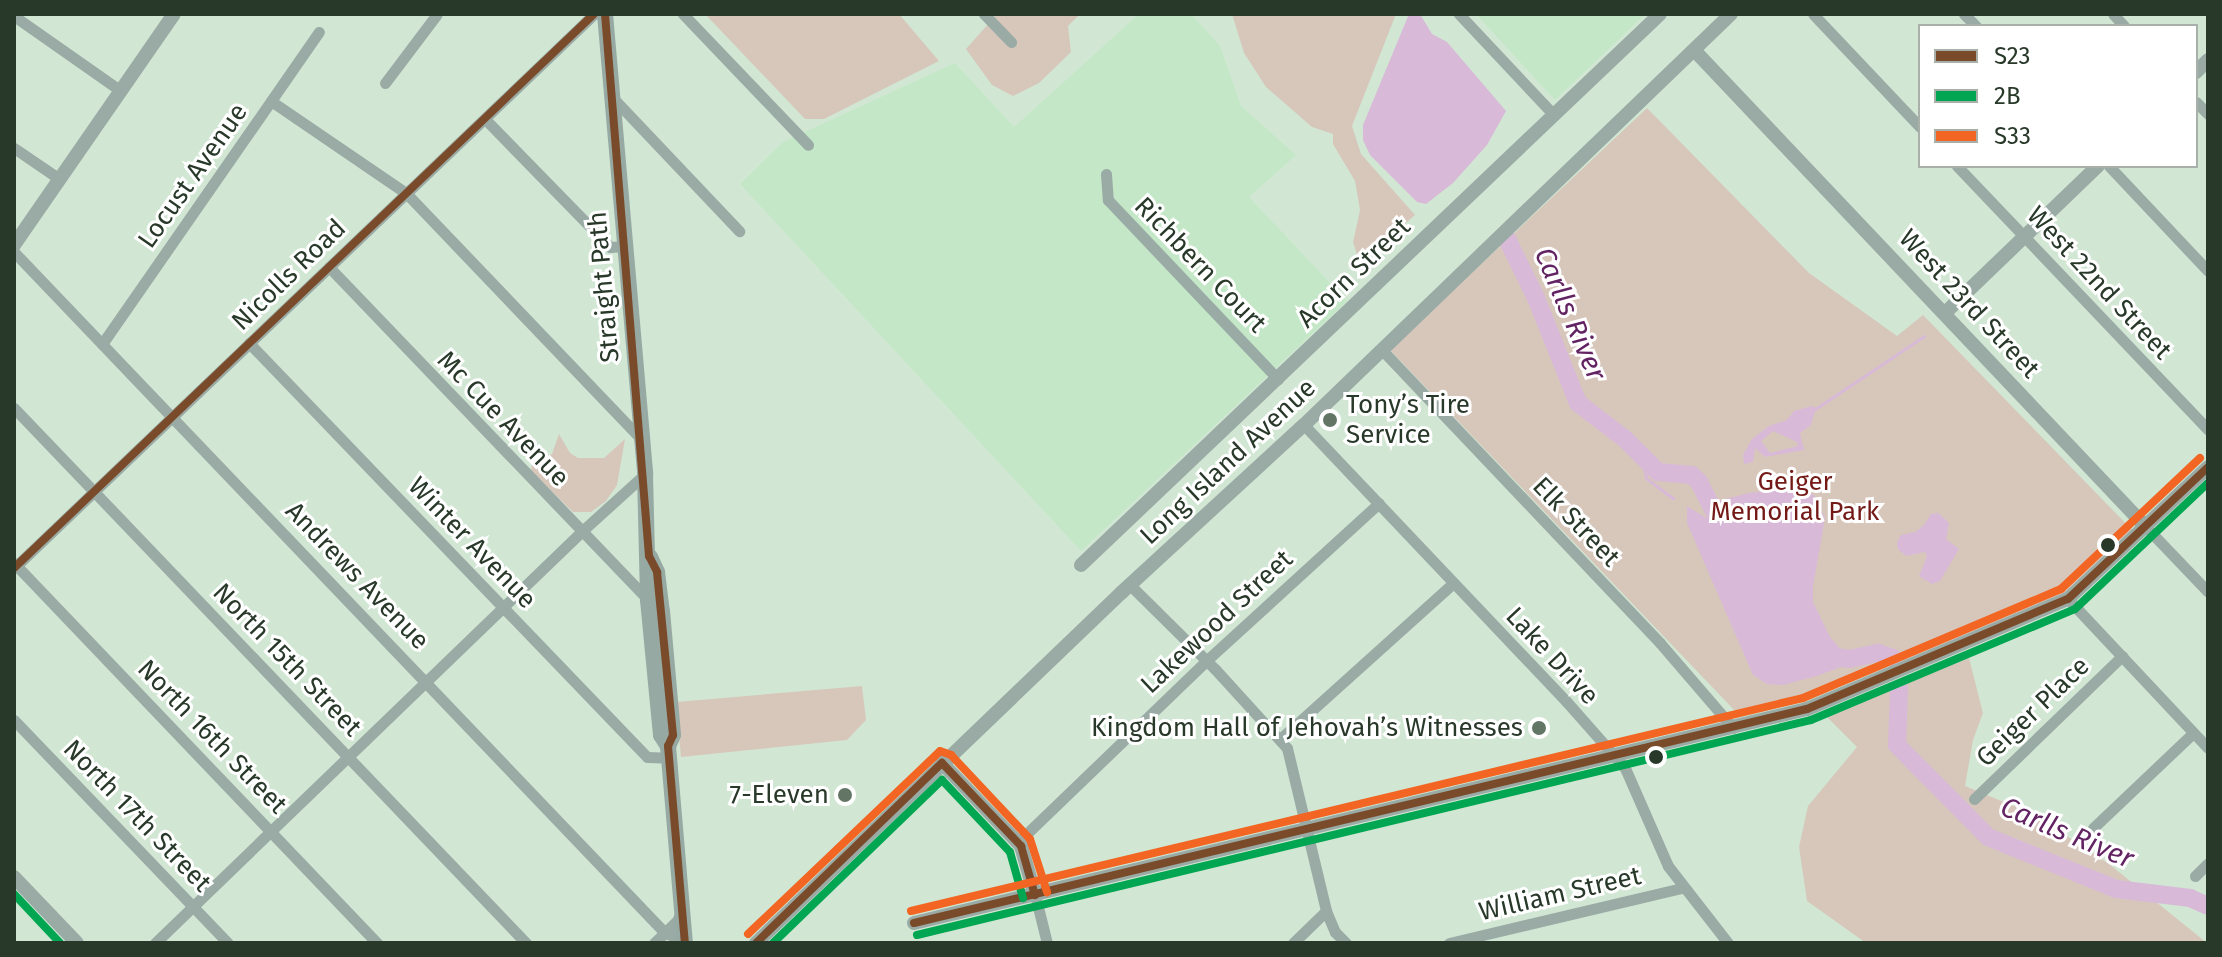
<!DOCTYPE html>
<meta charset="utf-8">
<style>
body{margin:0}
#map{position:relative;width:2222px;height:957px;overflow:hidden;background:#d1e7d3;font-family:"Fira Sans",sans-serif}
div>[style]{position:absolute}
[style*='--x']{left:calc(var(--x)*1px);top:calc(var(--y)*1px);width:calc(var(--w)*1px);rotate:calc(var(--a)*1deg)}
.built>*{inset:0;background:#c4e8c7}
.green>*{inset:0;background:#d7c7bb}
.water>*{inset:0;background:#d8b9d8}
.stream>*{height:3px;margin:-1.5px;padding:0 1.5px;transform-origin:1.5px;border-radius:1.5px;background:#d8b9d8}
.river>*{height:18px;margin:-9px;padding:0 9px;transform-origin:9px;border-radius:9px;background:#d8b9d8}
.minor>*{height:11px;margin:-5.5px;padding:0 5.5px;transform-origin:5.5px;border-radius:5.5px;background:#9aaba6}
.tertiary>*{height:14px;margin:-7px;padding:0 7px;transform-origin:7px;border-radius:7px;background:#9aaba6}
.secondary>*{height:16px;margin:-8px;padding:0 8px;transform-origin:8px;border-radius:8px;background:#96a9a3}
.bus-1>*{height:8px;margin:-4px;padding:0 4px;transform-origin:4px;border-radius:4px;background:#7a4b2a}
.bus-2>*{height:8px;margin:-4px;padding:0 4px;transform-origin:4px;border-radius:4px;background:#00a651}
.bus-3>*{height:8px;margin:-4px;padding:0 4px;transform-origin:4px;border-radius:4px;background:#f26522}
.dots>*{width:22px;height:22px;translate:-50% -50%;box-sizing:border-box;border:4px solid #fff;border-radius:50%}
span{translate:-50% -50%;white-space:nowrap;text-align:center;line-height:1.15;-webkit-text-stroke:6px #fff;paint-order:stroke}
.street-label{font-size:26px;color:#283829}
.poi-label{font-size:26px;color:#283829}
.left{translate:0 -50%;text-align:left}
.right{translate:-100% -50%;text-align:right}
.park-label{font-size:26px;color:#731a17}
.water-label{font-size:28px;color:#622363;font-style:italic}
.frame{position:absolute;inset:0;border:16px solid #283829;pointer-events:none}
.legend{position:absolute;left:1918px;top:24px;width:280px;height:144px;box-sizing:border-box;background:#fff;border:2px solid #a9afa9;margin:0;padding:10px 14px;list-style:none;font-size:24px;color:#283829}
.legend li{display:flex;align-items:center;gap:16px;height:40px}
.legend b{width:40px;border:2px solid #a9afa9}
</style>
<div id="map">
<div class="built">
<div style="clip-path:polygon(1139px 14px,1191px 14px,1220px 46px,1241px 106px,1296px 155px,1249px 197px,1347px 301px,1081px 551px,740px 184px,783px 142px,955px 63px,1014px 127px)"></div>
<div style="clip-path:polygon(1476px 14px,1645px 14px,1555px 100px)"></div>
</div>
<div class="green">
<div style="clip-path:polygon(705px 14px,899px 14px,939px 61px,824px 119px,805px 119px)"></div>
<div style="clip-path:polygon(997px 14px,1080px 14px,1068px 26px,1071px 52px,1039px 83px,1013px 96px,992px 85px,966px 49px)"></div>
<div style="clip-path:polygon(1232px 14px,1396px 14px,1352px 126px,1361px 154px,1415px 215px,1360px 264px,1353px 242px,1360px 210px,1355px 181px,1333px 144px,1333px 134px,1312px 127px,1266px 87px,1244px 53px)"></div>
<div style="clip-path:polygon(1647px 108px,1809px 273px,1897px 336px,1923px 315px,2137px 535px,2068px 599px,1802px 700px,1737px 713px,1390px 350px)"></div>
<div style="clip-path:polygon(559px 434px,570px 453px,578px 458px,604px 458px,625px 439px,617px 485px,606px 501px,591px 512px,573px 512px,531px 471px,532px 464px,552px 454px)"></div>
<div style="clip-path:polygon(1969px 658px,1983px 713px,1973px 740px,1965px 786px,2035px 815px,2109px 864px,2207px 943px,1866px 943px,1807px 901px,1799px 847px,1808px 806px,1857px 747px,1825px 715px)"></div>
<div style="clip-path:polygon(862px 686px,866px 720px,847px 740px,681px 757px,676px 702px)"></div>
</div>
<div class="water">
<div style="clip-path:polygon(1409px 14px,1420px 14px,1432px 34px,1447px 42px,1506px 111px,1487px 145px,1453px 183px,1426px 204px,1417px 202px,1370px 155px,1363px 140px,1363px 125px)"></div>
<div style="clip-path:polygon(evenodd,1812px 406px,1816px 408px,1811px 425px,1800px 433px,1804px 450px,1765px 457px,1755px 448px,1753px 462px,1744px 464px,1743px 455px,1752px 439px,1769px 426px,1787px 420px,1794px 411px,1812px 406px,1773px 431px,1797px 442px,1798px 446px,1770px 453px,1761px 441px,1773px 431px)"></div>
<div style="clip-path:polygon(1800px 488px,1814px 495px,1825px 518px,1813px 586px,1813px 602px,1830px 637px,1849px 659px,1846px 665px,1817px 676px,1783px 685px,1767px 684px,1753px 675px,1687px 523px,1687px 506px,1711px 521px,1715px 516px,1703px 502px,1705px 498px,1717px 501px,1749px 493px)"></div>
<div style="clip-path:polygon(1938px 513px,1949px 523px,1946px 539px,1959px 549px,1940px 581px,1932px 584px,1919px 576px,1927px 556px,1925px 552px,1906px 556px,1898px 549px,1897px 542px,1901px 535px,1915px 532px,1924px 525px,1931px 514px)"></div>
</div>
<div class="stream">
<div style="--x:1815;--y:409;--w:131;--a:-33.8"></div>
<div style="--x:1643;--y:461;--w:17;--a:80"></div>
<div style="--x:1646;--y:478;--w:34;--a:37"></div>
</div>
<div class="river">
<div style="--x:1507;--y:239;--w:66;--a:63.8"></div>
<div style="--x:1536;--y:298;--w:113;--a:68.2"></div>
<div style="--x:1578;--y:403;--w:59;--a:37.5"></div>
<div style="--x:1625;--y:439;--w:47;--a:45"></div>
<div style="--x:1658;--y:472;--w:34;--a:5"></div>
<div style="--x:1692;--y:475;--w:10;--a:45"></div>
<div style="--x:1699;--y:482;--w:38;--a:63"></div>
<div style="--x:1824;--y:655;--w:25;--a:9"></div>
<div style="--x:1849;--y:659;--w:30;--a:-12"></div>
<div style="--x:1878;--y:653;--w:16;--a:18"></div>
<div style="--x:1899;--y:689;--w:56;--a:92"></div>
<div style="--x:1897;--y:745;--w:129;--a:45.3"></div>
<div style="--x:1988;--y:837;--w:138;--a:22.1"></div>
<div style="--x:2116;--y:889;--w:75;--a:6.9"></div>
<div style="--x:2190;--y:898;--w:20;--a:24"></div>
</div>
<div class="minor">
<div style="--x:683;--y:14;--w:181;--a:46.3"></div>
<div style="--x:984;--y:14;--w:39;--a:46"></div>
<div style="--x:1459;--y:14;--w:139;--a:46.8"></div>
<div style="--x:1813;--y:14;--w:156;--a:46.6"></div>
<div style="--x:1964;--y:14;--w:17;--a:45"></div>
<div style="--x:2113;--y:14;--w:16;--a:47"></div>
<div style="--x:14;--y:16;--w:131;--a:35"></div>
<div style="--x:385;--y:83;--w:86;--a:-53"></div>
<div style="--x:612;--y:97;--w:185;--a:46.5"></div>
<div style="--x:271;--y:101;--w:163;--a:34.3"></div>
<div style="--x:406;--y:193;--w:340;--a:46.3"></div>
<div style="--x:2196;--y:102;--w:17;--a:45"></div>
<div style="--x:485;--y:119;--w:179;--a:45.7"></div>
<div style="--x:610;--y:247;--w:15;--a:-4"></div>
<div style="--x:14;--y:148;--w:53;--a:34.3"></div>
<div style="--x:1957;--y:166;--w:364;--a:46.4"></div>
<div style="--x:2109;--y:166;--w:144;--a:46.7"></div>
<div style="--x:1106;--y:174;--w:26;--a:86"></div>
<div style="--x:1108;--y:200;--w:247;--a:46.5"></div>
<div style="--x:14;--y:252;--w:942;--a:46.29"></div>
<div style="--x:665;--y:933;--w:21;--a:19"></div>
<div style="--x:329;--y:267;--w:461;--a:46.2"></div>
<div style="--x:249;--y:343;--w:574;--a:46.13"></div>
<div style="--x:647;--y:757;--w:23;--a:2"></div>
<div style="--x:102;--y:344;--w:380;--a:-55.2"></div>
<div style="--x:1382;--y:350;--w:404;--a:46.5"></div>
<div style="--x:1660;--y:643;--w:112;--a:49.3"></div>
<div style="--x:14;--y:408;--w:741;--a:46.26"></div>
<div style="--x:1304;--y:425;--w:381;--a:46.5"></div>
<div style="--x:1566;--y:701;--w:89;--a:48.6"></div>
<div style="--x:1625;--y:768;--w:107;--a:66.3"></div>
<div style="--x:1668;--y:866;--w:98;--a:52.1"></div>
<div style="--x:2145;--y:526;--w:91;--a:46.3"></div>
<div style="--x:14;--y:563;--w:526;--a:46.31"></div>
<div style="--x:14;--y:568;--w:802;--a:-43.69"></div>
<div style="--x:1130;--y:585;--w:120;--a:44.7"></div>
<div style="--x:1215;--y:669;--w:107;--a:47.7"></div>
<div style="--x:1287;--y:748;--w:168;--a:76.5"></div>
<div style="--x:1326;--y:911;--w:23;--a:67"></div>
<div style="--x:1335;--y:932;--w:16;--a:45"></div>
<div style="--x:2068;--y:599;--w:204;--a:46.8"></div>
<div style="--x:14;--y:720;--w:309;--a:46.2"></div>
<div style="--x:1280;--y:739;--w:233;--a:-42"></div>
<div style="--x:1974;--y:799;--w:206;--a:-44"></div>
<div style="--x:2093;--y:828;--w:138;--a:-43.5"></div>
<div style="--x:1018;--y:842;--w:261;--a:-43.9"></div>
<div style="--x:1206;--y:661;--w:234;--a:-42.4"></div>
<div style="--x:2195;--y:876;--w:18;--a:-45"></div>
<div style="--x:1035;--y:895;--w:49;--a:76"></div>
<div style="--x:155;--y:943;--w:592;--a:-43.97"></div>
<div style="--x:581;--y:532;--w:86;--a:-42.2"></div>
<div style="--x:654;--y:943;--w:32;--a:-44"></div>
<div style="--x:677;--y:921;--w:12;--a:-66"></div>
<div style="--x:1293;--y:943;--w:46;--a:-44.1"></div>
<div style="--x:1449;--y:943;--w:238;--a:-13.3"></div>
</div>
<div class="tertiary">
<div style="--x:1694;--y:50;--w:656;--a:46.54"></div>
<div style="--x:2196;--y:72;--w:17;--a:-45"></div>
<div style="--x:14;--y:245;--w:281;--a:-55.3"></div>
<div style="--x:1945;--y:313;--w:212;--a:-43.9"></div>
<div style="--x:1081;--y:565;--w:799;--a:-43.58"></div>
<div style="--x:942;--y:763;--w:115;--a:46.4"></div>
<div style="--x:1021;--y:846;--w:51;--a:74.1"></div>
<div style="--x:14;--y:877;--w:91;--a:46.3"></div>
<div style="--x:914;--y:923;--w:918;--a:-13.48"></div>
<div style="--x:1807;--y:709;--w:283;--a:-22.9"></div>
<div style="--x:2068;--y:599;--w:192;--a:-43.3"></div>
<div style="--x:756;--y:943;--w:506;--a:-43.8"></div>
<div style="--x:1121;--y:593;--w:248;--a:-42.6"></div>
<div style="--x:1304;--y:425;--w:593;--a:-43.91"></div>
</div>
<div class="secondary">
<div style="--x:605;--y:14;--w:462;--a:85"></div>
<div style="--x:645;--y:474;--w:126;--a:88.6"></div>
<div style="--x:648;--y:600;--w:136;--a:84.5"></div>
<div style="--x:661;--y:735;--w:13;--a:58"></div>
<div style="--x:668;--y:746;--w:198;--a:85.1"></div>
<div style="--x:650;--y:557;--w:17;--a:65"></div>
<div style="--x:657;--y:572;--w:39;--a:83"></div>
<div style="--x:662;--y:611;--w:124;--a:84.9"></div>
<div style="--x:673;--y:735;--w:12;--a:114"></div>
</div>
<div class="bus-1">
<div style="--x:605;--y:14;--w:544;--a:85.36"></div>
<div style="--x:649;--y:556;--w:18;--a:63"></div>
<div style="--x:657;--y:572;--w:164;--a:84.4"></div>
<div style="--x:673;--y:735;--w:12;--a:114"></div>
<div style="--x:668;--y:746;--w:198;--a:85.1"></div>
<div style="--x:14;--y:568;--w:802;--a:-43.69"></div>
<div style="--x:914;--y:923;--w:918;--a:-13.48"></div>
<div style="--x:1807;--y:709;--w:283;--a:-22.9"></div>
<div style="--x:2068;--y:599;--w:192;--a:-43.3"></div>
<div style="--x:756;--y:943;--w:259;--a:-44.1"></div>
<div style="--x:942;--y:763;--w:115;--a:46.4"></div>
<div style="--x:1021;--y:846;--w:51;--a:74.1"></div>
</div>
<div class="bus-2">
<div style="--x:14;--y:894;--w:67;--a:46.8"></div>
<div style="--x:917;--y:935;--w:919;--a:-13.52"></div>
<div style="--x:1811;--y:720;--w:286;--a:-22.8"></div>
<div style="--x:2075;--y:609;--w:183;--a:-43.5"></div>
<div style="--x:773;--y:943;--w:235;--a:-44"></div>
<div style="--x:942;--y:780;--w:99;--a:46.6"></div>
<div style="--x:1010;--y:852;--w:48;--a:74.2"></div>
</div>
<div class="bus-3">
<div style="--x:911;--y:911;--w:917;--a:-13.43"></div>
<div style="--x:1803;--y:698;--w:280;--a:-22.9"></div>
<div style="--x:2061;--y:589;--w:191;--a:-43.3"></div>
<div style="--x:748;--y:934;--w:265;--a:-43.6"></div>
<div style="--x:940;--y:751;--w:12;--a:20"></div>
<div style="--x:951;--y:755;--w:115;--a:46.8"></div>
<div style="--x:1030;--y:839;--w:56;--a:72.2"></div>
</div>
<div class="dots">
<div style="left:1330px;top:420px;background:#637564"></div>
<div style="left:2108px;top:545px;background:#283829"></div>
<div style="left:1539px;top:728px;background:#637564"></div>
<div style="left:1656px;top:757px;background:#283829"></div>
<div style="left:845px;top:795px;background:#637564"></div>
</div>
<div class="street-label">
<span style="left:193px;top:176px;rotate:-55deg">Locust Avenue</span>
<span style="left:1200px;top:265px;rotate:46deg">Richbern Court</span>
<span style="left:1354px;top:273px;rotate:-44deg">Acorn Street</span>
<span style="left:289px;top:275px;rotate:-44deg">Nicolls Road</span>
<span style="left:2099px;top:283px;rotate:47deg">West 22nd Street</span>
<span style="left:604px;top:287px;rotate:-95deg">Straight Path</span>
<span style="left:1969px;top:304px;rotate:47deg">West 23rd Street</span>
<span style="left:503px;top:419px;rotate:46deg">Mc Cue Avenue</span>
<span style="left:1228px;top:462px;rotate:-43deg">Long Island Avenue</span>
<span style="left:1576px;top:522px;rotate:46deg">Elk Street</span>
<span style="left:472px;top:543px;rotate:46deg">Winter Avenue</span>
<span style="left:357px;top:576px;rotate:46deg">Andrews Avenue</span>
<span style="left:1217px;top:622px;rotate:-43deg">Lakewood Street</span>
<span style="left:1552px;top:656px;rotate:47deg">Lake Drive</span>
<span style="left:287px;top:660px;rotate:46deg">North 15th Street</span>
<span style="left:2033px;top:712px;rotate:-44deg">Geiger Place</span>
<span style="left:212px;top:737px;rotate:46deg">North 16th Street</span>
<span style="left:137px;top:816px;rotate:46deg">North 17th Street</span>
<span style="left:1560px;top:894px;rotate:-13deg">William Street</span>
</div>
<div class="poi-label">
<span class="left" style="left:1346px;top:420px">Tony’s Tire<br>Service</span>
<span class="right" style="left:1523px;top:728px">Kingdom Hall of Jehovah’s Witnesses</span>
<span class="right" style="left:829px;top:795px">7-Eleven</span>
</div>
<div class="park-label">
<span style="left:1795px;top:497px">Geiger<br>Memorial Park</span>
</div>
<div class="water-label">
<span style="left:1570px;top:314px;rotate:67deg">Carlls River</span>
<span style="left:2067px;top:833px;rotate:23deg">Carlls River</span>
</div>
<div class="frame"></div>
<ul class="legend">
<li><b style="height:10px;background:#7a4b2a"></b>S23</li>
<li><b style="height:10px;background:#00a651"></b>2B</li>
<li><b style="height:10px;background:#f26522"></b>S33</li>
</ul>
</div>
